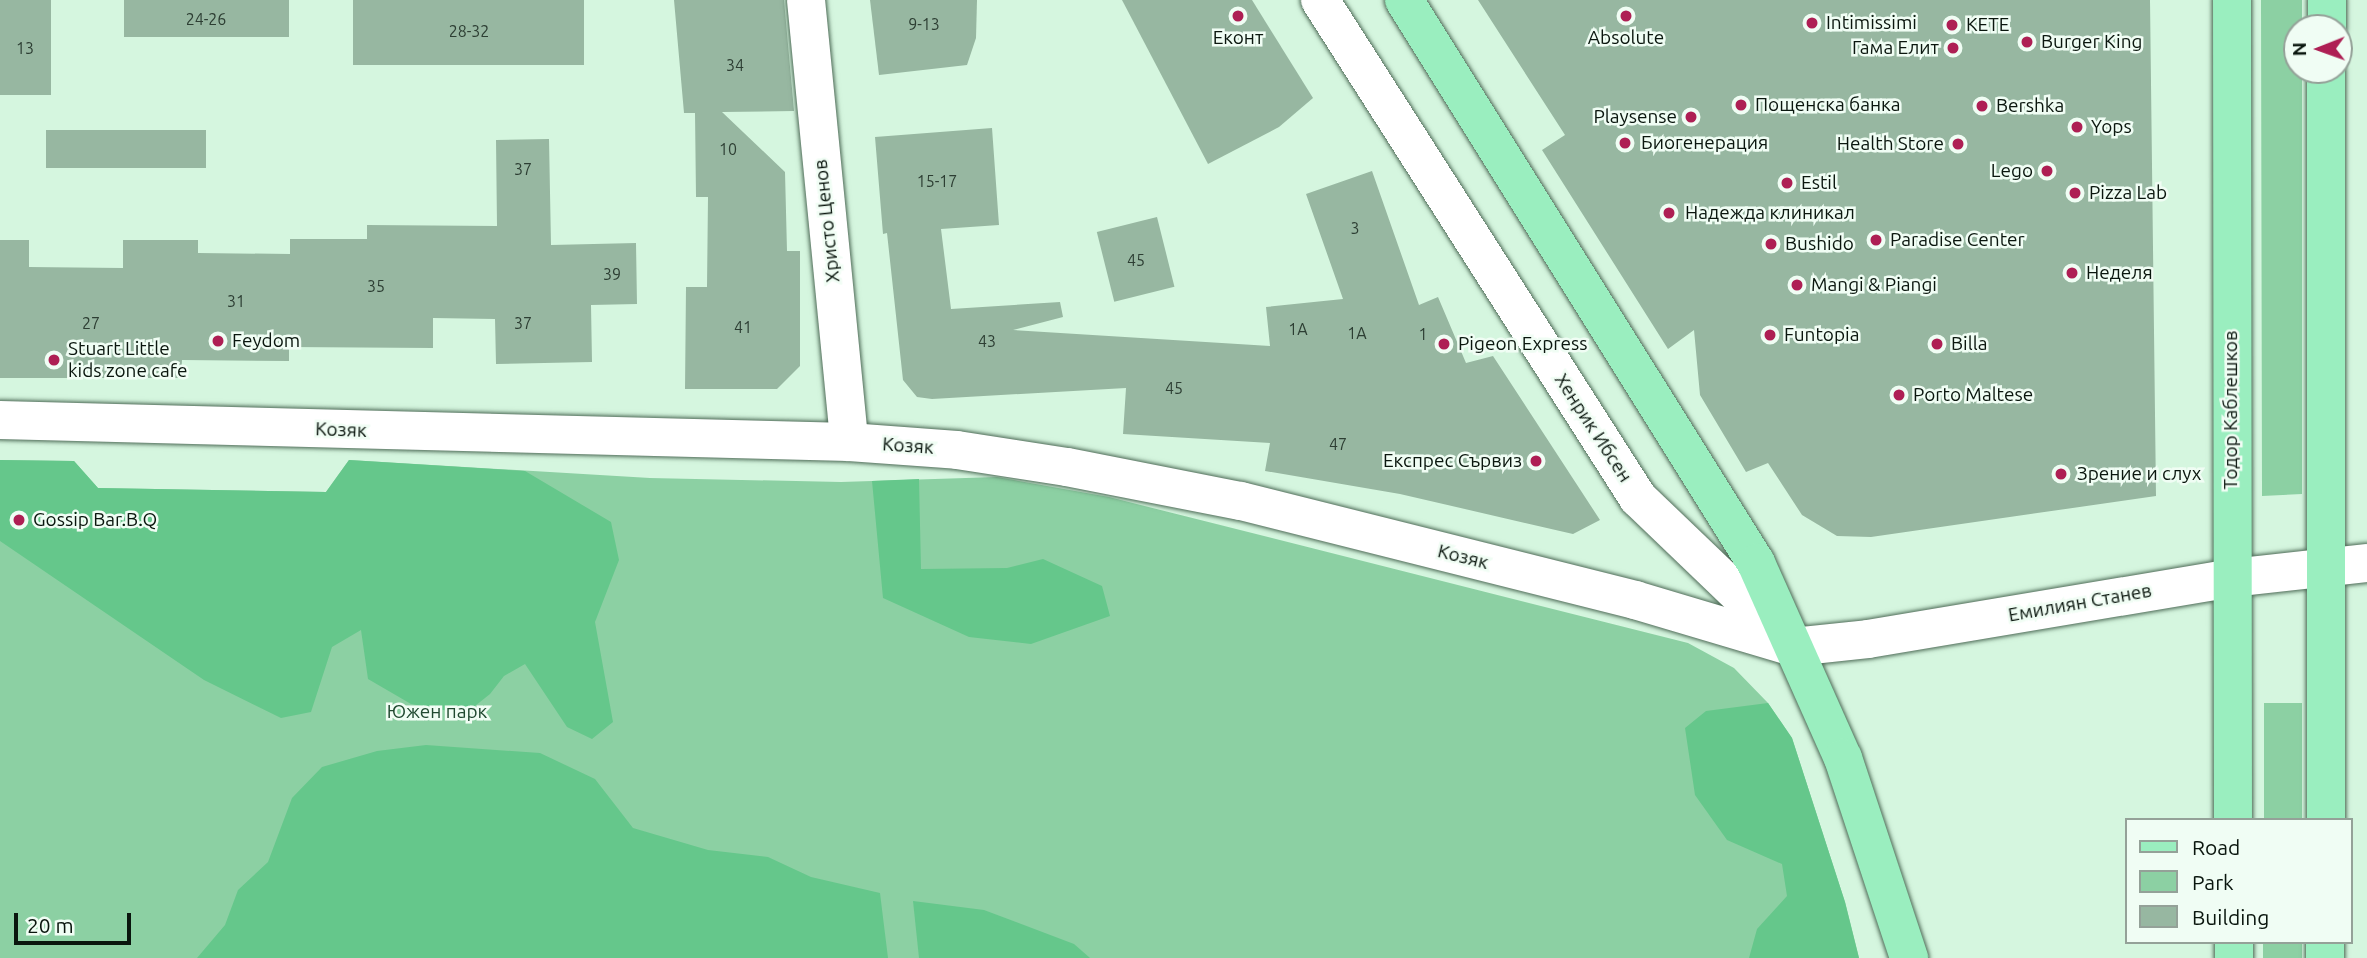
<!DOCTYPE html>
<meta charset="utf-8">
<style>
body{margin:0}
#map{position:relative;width:2367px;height:958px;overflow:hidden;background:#d5f6df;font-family:Ubuntu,sans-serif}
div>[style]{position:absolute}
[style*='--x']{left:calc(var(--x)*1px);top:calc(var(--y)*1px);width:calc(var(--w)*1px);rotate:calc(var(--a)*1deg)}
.green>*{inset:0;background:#8cd0a3;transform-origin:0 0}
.forest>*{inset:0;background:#65c78b}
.building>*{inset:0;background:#97b7a1;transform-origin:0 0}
.roads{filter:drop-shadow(0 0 2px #4f6c58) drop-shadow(0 0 2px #4f6c58)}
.minor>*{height:38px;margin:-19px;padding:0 19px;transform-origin:19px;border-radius:19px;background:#fff}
.major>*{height:38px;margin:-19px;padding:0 19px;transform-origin:19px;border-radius:19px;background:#9aeebf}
.dots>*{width:19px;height:19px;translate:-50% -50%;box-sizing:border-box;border:4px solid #f0fdf4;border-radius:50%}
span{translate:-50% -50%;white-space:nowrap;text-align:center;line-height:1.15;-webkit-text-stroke:5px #f0fdf4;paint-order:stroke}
.number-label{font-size:16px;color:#2d3e33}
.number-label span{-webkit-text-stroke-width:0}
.poi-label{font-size:19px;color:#0a160e}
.left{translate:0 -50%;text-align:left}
.right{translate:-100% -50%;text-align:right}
.street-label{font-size:19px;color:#0a160e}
.park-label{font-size:19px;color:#204930}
.legend{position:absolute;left:2125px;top:818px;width:228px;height:126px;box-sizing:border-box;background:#f0fdf4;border:2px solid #94a198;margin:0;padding:9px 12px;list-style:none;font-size:21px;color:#0a160e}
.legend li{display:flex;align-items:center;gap:14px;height:35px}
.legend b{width:35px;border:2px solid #94a198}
.north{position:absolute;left:2283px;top:14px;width:70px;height:70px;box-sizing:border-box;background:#f0fdf4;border:2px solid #94a198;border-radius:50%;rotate:269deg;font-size:19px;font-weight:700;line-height:28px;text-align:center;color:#0a160e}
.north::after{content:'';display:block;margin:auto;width:24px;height:32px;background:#ae1f54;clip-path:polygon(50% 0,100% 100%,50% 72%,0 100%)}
.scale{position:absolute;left:14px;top:913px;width:117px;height:32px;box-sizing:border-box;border:4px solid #0a160e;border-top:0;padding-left:9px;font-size:21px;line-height:24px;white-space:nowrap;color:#0a160e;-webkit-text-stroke:5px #f0fdf4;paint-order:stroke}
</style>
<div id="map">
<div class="green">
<div style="clip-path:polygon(2261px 0,2302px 0,2302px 28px,2297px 28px,2297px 70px,2302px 70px,2302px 494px,2262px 496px)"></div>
<div style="clip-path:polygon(0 460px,74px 461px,98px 488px,326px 492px,349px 460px,650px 478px,841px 482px,997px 477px,1109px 497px,1688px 643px,1734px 668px,1768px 703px,1792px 738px,1845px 902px,1859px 958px,0 958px)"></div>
<div style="left:2264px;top:703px;width:38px;height:117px"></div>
<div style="left:2263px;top:942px;width:39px;height:16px"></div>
</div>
<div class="forest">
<div style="clip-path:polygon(0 460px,74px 461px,98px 488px,326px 492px,349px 460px,525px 471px,611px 522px,619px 560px,595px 622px,613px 722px,592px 739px,567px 727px,525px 664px,504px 676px,490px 694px,465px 714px,411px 704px,368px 679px,361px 630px,332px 647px,311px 712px,281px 718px,204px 680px,0 541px)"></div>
<div style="clip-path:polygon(919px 479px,921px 569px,1007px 568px,1043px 559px,1102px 586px,1110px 616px,1031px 644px,969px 637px,883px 598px,872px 481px)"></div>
<div style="clip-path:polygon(1768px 703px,1792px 738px,1845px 902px,1859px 958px,1749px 958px,1757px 929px,1787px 896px,1782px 864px,1727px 840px,1695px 795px,1685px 728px,1706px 711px)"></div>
<div style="clip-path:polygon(426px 745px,540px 753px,595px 779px,633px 828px,708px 850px,768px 857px,811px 877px,880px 893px,888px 958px,197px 958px,225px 925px,238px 890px,268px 862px,292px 798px,322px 767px,377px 751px)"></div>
<div style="clip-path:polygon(913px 901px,984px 910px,1074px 944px,1090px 958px,919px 958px)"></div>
</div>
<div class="building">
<div style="left:0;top:0;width:51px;height:95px"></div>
<div style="left:124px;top:0;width:165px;height:37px"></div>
<div style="left:353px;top:0;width:231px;height:65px"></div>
<div style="clip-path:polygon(674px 0,784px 0,794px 111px,722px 112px,785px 172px,787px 251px,800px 251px,800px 366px,777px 389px,685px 389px,686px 287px,707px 287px,708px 197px,696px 197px,695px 113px,684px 113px)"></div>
<div style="clip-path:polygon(870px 0,977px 0,976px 38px,967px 65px,879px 75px)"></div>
<div style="clip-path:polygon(1122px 0,1252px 0,1313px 98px,1279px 127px,1208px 164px)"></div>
<div style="clip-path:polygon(1478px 0,2150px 0,2156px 496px,1871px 537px,1837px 536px,1802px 515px,1768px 463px,1746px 472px,1700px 395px,1694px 330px,1668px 349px,1542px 150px,1565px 135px)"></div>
<div style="clip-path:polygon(992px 128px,999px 225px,941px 229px,951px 309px,1060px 302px,1063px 317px,1013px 330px,1270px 346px,1266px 307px,1343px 299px,1306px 194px,1372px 171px,1419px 305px,1438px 297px,1466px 363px,1493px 356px,1600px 520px,1573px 534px,1400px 494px,1265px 471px,1270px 443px,1123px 434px,1126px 388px,932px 399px,917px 397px,903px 380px,887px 233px,883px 234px,875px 137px)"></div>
<div style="left:206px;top:130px;width:38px;height:160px;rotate:90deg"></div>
<div style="clip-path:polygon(549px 139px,551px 245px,636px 243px,637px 304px,591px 305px,592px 362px,496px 364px,495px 319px,433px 318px,433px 348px,289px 347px,289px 361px,182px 360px,181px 378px,0 378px,0 240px,29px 240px,29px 267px,123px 268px,123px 240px,198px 240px,198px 253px,290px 254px,290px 239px,367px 239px,367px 225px,497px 226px,496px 140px)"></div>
<div style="left:1157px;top:217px;width:72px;height:62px;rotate:76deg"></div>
</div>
<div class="roads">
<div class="minor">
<div style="--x:806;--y:0;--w:444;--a:84.4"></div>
<div style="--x:1320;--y:0;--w:591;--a:57.44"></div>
<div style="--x:1638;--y:498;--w:209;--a:43.8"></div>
<div style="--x:0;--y:420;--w:849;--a:1.48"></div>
<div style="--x:849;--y:442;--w:108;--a:4.2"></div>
<div style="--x:957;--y:450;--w:111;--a:8.8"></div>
<div style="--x:1067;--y:467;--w:177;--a:11.1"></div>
<div style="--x:1241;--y:501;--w:406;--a:14.1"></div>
<div style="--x:1635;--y:600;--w:165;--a:16.6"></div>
<div style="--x:1793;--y:647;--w:75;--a:-6.1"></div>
<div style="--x:1868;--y:639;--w:368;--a:-9.5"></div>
<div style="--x:2231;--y:578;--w:137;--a:-6.3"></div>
</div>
<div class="major">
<div style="--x:1404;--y:0;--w:664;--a:57.99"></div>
<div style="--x:1756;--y:563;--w:214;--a:66"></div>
<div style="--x:1843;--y:758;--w:211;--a:71.7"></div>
<div style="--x:2232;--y:0;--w:820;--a:89.93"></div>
<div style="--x:2327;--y:28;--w:28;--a:-90"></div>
<div style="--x:2326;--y:820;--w:750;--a:-90"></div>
<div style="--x:2234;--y:942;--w:16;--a:90"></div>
<div style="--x:2325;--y:958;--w:16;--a:-90"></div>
</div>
</div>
<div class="dots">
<div style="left:1238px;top:16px;background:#ae1f54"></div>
<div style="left:1626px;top:16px;background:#ae1f54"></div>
<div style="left:1812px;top:23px;background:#ae1f54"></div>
<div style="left:1952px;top:25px;background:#ae1f54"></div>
<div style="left:2027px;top:42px;background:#ae1f54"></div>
<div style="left:1953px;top:48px;background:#ae1f54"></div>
<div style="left:1741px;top:105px;background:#ae1f54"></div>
<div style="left:1982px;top:106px;background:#ae1f54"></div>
<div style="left:1691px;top:117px;background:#ae1f54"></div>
<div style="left:2077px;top:127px;background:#ae1f54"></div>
<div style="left:1625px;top:143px;background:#ae1f54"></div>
<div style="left:1958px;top:144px;background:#ae1f54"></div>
<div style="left:2047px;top:171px;background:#ae1f54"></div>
<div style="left:1787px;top:183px;background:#ae1f54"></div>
<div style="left:2075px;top:193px;background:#ae1f54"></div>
<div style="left:1669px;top:213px;background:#ae1f54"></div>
<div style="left:1876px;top:240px;background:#ae1f54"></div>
<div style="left:1771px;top:244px;background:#ae1f54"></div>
<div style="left:2072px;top:273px;background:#ae1f54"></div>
<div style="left:1797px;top:285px;background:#ae1f54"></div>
<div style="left:1770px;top:335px;background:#ae1f54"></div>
<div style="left:218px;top:341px;background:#ae1f54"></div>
<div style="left:1444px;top:344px;background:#ae1f54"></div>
<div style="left:1937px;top:344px;background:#ae1f54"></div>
<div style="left:54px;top:360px;background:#ae1f54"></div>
<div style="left:1899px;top:395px;background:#ae1f54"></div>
<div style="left:1536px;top:461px;background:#ae1f54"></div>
<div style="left:2061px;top:474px;background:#ae1f54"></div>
<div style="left:19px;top:520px;background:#ae1f54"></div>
</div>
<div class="number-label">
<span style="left:206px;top:19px">24-26</span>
<span style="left:924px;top:24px">9-13</span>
<span style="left:469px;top:31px">28-32</span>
<span style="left:25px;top:48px">13</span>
<span style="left:735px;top:65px">34</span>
<span style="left:728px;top:149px">10</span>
<span style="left:523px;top:169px">37</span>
<span style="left:937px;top:181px">15-17</span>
<span style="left:1355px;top:228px">3</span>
<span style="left:1136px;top:260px">45</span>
<span style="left:612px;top:274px">39</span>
<span style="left:376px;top:286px">35</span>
<span style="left:236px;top:301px">31</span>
<span style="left:91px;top:323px">27</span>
<span style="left:523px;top:323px">37</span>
<span style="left:743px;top:327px">41</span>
<span style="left:1298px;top:329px">1А</span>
<span style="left:1357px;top:333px">1А</span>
<span style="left:1423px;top:334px">1</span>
<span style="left:987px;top:341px">43</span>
<span style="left:1174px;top:388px">45</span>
<span style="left:1338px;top:444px">47</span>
</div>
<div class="poi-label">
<span class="left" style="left:1826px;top:23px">Intimissimi</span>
<span class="left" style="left:1966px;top:25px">KETE</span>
<span style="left:1238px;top:38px">Еконт</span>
<span style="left:1626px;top:38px">Absolute</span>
<span class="left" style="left:2041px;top:42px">Burger King</span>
<span class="right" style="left:1939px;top:48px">Гама Елит</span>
<span class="left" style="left:1755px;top:105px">Пощенска банка</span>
<span class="left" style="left:1996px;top:106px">Bershka</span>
<span class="right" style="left:1677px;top:117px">Playsense</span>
<span class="left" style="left:2091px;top:127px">Yops</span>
<span class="left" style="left:1641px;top:143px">Биогенерация</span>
<span class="right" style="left:1944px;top:144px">Health Store</span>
<span class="right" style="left:2033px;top:171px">Lego</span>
<span class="left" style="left:1801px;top:183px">Estil</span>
<span class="left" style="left:2089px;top:193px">Pizza Lab</span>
<span class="left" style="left:1685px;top:213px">Надежда клиникал</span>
<span class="left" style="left:1890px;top:240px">Paradise Center</span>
<span class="left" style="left:1785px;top:244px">Bushido</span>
<span class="left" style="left:2086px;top:273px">Неделя</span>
<span class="left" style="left:1811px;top:285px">Mangi &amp; Piangi</span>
<span class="left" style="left:1784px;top:335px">Funtopia</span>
<span class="left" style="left:232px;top:341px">Feydom</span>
<span class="left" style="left:1458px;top:344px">Pigeon Express</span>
<span class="left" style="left:1951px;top:344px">Billa</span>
<span class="left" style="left:68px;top:360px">Stuart Little<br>kids zone cafe</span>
<span class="left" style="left:1913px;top:395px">Porto Maltese</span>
<span class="right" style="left:1522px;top:461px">Експрес Сървиз</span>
<span class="left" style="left:2077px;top:474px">Зрение и слух</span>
<span class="left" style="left:33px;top:520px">Gossip Bar.B.Q</span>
</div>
<div class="street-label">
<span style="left:827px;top:221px;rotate:-96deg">Христо Ценов</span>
<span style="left:2231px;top:410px;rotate:-90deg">Тодор Каблешков</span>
<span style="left:1593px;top:428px;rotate:57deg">Хенрик Ибсен</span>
<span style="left:341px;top:430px;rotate:2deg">Козяк</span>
<span style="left:908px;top:446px;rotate:4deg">Козяк</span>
<span style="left:1463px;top:557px;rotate:14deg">Козяк</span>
<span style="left:2080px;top:603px;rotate:-10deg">Емилиян Станев</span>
</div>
<div class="park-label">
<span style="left:437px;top:712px">Южен парк</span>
</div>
<ul class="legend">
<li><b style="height:9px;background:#9aeebf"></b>Road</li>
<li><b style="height:19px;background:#8cd0a3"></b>Park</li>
<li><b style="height:19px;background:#97b7a1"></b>Building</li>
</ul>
<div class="north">N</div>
<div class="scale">20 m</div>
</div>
